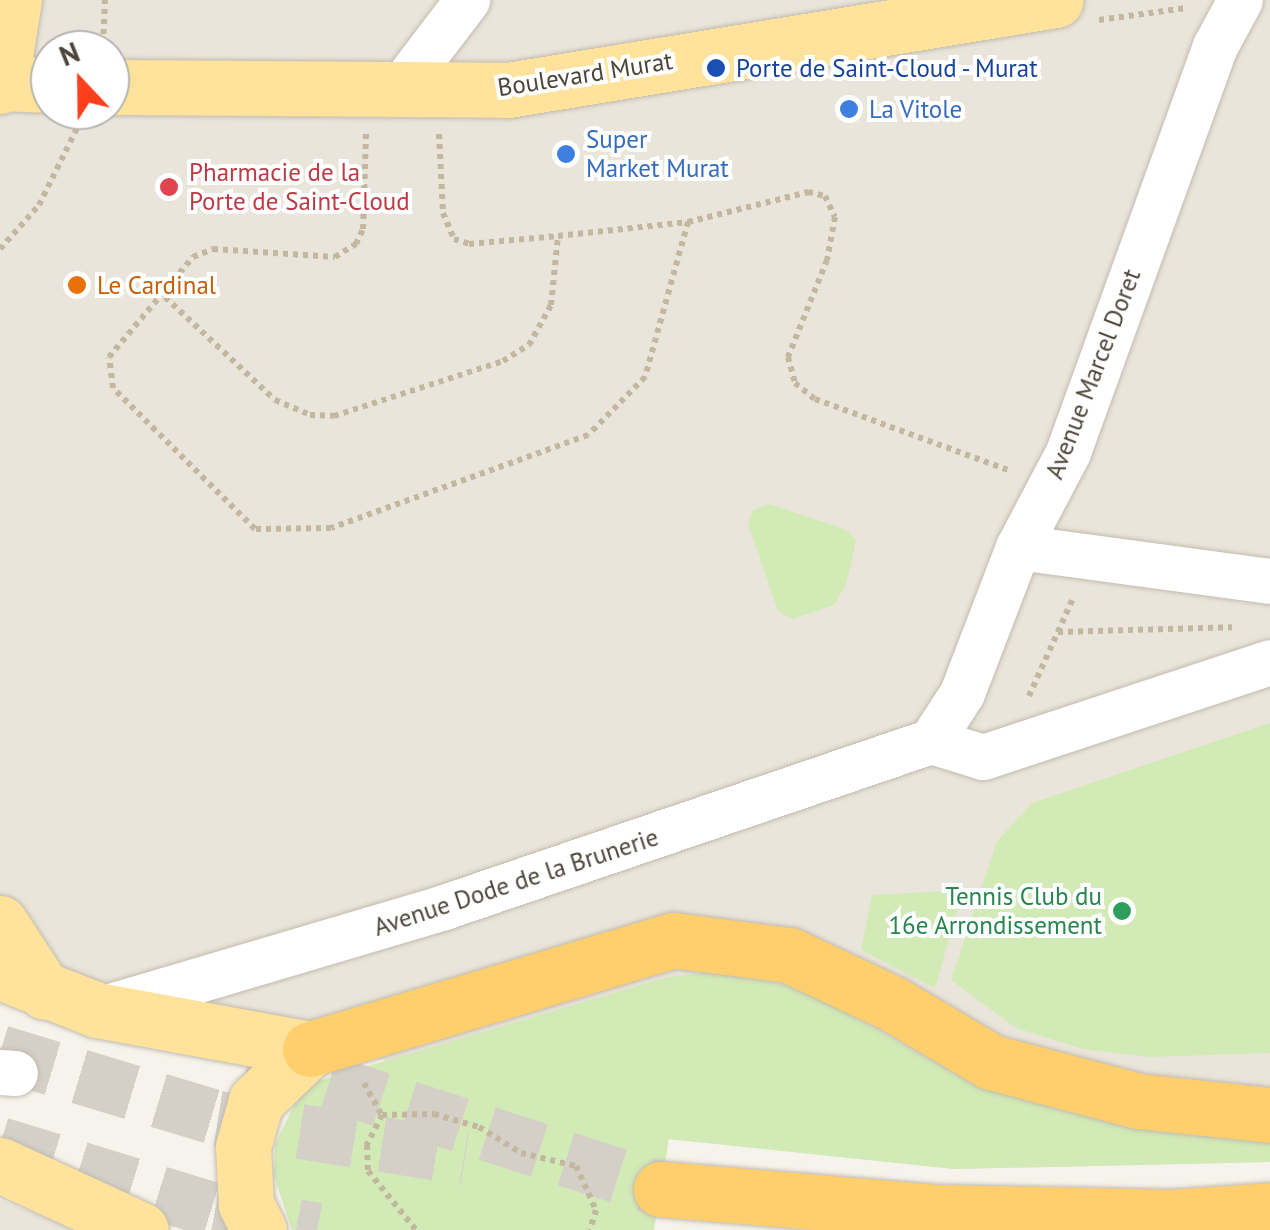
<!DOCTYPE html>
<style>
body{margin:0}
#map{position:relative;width:1270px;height:1230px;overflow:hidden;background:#f6f3ec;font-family:"PT Sans",sans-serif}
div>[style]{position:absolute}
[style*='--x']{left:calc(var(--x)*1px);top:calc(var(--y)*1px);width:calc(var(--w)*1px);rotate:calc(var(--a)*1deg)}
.residential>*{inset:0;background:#eae5da}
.green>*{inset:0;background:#d2eab5}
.highway-tunnel>*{height:55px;margin-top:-27.5px;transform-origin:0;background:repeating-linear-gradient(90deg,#d4d0c8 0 55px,transparent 0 83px)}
.path>*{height:6px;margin-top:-3px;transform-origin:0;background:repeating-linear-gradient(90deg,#c4b79f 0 5px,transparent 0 10px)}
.roads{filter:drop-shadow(0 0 2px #c2bbae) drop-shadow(0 0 2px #c2bbae)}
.minor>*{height:45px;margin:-22.5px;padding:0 22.5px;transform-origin:22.5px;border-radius:22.5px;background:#fff}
.major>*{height:55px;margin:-27.5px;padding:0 27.5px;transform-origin:27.5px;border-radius:27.5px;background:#ffe39c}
.highway>*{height:55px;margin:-27.5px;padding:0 27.5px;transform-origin:27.5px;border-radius:27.5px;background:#ffcf6e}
.dots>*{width:28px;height:28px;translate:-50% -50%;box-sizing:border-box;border:5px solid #fff;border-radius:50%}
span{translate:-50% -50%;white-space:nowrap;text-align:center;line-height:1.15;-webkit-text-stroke:8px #fff;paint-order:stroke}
.transit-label{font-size:25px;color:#164399}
.left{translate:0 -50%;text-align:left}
.street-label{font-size:25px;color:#4b4439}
.shop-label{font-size:25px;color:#366cbe}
.health-label{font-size:25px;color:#be3a42}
.food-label{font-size:25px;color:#c56008}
.leisure-label{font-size:25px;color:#27864d}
.right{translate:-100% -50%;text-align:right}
.north{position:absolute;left:30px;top:30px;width:100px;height:100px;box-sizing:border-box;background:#fff;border:2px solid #b7b4b0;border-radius:50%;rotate:338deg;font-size:28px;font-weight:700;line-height:40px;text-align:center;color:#4b4439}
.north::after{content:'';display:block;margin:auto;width:35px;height:45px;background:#fc3f1d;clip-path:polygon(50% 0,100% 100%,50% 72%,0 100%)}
</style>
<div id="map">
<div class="residential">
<div style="clip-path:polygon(evenodd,0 0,1270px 0,1270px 1162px,954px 1169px,668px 1139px,48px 967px,0 943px,0 0,50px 50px,110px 50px,110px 110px,50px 110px,50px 50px)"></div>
<div style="clip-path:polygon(0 1200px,53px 1220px,74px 1230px,0 1230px)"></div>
</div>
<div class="green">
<div style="clip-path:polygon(769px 504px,847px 530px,856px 540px,846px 585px,834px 605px,792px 619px,778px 611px,748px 524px,753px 510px)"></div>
<div style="clip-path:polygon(1270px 723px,1270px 1053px,1150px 1057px,1082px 1049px,1016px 1028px,951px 980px,997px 841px,1032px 803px)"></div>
<div style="clip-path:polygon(963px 890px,935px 988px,861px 950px,872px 895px)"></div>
<div style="clip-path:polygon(703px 973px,747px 976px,807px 991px,959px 1076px,1062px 1111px,1270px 1139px,1270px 1162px,954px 1169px,669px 1139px,654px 1230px,292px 1230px,274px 1176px,275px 1144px,304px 1085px,668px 977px)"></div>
</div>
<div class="highway-tunnel">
<div style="--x:0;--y:1052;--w:228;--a:16.8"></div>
<div style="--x:218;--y:1118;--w:250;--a:9"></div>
<div style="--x:250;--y:1057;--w:432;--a:17.8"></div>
<div style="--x:0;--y:1144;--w:225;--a:17.1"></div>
<div style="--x:215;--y:1210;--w:104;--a:11.1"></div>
</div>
<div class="path">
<div style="--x:1099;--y:20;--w:88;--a:-7.9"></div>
<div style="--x:103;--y:44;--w:44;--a:-87.4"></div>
<div style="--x:439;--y:134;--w:79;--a:87.1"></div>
<div style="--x:443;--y:213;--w:28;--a:67"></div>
<div style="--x:454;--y:239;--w:16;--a:18"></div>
<div style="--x:469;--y:244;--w:89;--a:-5.1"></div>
<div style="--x:688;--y:222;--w:124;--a:-14"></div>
<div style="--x:808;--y:192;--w:17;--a:13"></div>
<div style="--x:825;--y:196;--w:23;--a:65"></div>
<div style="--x:835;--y:217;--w:44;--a:100.5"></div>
<div style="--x:827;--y:260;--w:105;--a:111.9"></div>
<div style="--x:788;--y:357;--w:27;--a:75"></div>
<div style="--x:795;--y:383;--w:26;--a:39"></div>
<div style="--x:815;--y:399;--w:209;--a:20.2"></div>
<div style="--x:0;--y:249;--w:59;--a:-48.4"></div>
<div style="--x:39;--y:205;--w:95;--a:-63.7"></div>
<div style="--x:165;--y:297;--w:151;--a:43.1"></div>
<div style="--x:275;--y:400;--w:38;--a:23"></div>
<div style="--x:310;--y:415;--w:24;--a:2"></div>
<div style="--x:334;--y:416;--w:178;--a:-18"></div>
<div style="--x:503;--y:361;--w:31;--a:-32"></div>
<div style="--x:529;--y:345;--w:46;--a:-61.2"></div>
<div style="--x:551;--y:305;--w:69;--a:-84.2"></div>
<div style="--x:558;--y:236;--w:131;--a:-6.1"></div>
<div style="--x:688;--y:222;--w:161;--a:105.5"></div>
<div style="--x:645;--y:377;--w:81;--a:134.5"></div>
<div style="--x:588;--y:435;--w:273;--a:160.1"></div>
<div style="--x:331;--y:528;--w:76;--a:179.2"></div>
<div style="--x:255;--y:529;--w:200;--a:-135.2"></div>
<div style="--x:113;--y:388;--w:31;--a:-97"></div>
<div style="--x:109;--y:357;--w:131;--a:-50"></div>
<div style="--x:193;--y:257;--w:22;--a:-22"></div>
<div style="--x:213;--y:249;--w:122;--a:3.8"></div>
<div style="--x:335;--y:257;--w:25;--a:-32"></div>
<div style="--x:356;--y:244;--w:17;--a:-65"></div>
<div style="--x:363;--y:229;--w:96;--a:-88.2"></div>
<div style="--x:1058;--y:632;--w:174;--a:-1.6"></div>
<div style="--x:1029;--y:696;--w:107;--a:-65.8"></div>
<div style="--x:364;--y:1083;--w:37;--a:61"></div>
<div style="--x:382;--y:1115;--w:52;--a:-1.1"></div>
<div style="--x:434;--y:1114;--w:47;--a:16.1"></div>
<div style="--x:479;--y:1127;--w:49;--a:31.8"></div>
<div style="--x:521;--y:1153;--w:57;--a:13.3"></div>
<div style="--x:576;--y:1166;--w:48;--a:65.6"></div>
<div style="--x:596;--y:1210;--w:21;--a:107"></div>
<div style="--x:382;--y:1115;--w:34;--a:117"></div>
<div style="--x:367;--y:1145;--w:26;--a:88"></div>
<div style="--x:368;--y:1171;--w:76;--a:50.9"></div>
</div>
<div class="roads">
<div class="minor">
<div style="--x:397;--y:92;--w:116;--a:-52.7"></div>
<div style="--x:1018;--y:547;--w:254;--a:7.7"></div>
<div style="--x:931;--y:741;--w:57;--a:-57.1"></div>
<div style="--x:962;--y:693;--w:156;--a:-69"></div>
<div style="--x:1018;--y:547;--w:107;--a:-62.2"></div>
<div style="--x:1068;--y:452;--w:432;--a:-70.1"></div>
<div style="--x:1215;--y:46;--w:52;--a:-61.5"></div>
<div style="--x:931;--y:741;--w:54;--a:17.1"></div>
<div style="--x:983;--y:757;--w:302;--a:-18.3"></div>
<div style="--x:97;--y:1010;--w:362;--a:-16.5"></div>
<div style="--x:444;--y:907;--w:515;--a:-18.82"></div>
<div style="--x:0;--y:1072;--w:15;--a:4"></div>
</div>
<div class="major">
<div style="--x:1;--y:83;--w:49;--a:2.3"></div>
<div style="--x:0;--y:86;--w:87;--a:-80.8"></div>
<div style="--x:110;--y:87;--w:398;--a:0.4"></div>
<div style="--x:508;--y:90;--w:555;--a:-9.33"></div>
<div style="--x:0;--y:923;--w:82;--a:56.9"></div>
<div style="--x:0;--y:972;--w:104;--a:21.4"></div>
<div style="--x:97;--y:1010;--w:217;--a:10.4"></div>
<div style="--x:0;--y:1165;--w:155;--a:24.7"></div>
<div style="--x:259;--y:1230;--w:29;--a:-117"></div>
<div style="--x:246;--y:1204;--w:57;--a:-93"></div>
<div style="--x:243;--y:1147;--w:48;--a:-74.2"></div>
<div style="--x:256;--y:1101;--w:75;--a:-43.9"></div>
</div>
<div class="highway">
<div style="--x:310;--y:1049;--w:379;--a:-16.7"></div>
<div style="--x:673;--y:940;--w:117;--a:7.4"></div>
<div style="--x:789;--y:955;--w:115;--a:25.2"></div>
<div style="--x:893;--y:1004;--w:114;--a:30.6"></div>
<div style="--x:991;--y:1062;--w:153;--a:14.8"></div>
<div style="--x:1139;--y:1101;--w:132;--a:6.1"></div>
<div style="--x:661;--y:1189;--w:274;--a:4.8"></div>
<div style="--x:934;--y:1212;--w:237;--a:1.2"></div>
<div style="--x:1171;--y:1217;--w:99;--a:-4"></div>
</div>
</div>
<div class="dots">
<div style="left:716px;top:68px;background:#1a4fb4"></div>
<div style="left:849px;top:109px;background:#3f7fe0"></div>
<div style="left:566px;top:154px;background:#3f7fe0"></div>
<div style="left:169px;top:187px;background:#e0444e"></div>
<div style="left:77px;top:285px;background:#e8710a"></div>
<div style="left:1122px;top:911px;background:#2e9e5b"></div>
</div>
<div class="transit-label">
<span class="left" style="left:736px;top:68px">Porte de Saint-Cloud - Murat</span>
</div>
<div class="street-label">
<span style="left:585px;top:74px;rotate:-9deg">Boulevard Murat</span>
<span style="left:1093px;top:374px;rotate:-69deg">Avenue Marcel Doret</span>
<span style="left:516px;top:882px;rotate:-18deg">Avenue Dode de la Brunerie</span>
</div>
<div class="shop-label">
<span class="left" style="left:869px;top:109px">La Vitole</span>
<span class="left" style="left:586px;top:154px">Super<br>Market Murat</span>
</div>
<div class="health-label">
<span class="left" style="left:189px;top:187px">Pharmacie de la<br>Porte de Saint-Cloud</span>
</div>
<div class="food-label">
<span class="left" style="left:97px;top:285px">Le Cardinal</span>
</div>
<div class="leisure-label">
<span class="right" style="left:1102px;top:911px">Tennis Club du<br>16e Arrondissement</span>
</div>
<div class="north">N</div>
</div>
